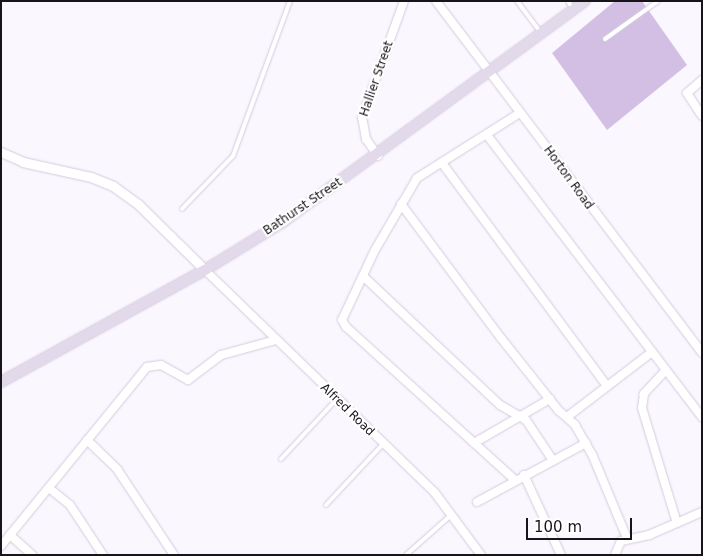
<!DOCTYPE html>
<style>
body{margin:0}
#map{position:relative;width:703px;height:556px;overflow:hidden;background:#fbf7ff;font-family:"DejaVu Sans",sans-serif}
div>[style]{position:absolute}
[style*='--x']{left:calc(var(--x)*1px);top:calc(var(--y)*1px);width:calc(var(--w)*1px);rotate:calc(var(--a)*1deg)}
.green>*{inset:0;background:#d2bfe3}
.roads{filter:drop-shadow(0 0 1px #d5cbdd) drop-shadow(0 0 1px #d5cbdd)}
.service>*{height:4px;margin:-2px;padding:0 2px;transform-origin:2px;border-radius:2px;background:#fff}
.minor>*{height:8px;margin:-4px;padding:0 4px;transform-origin:4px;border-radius:4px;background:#fff}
.tertiary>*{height:9px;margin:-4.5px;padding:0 4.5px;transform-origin:4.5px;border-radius:4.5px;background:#fff}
.secondary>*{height:10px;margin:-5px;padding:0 5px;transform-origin:5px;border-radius:5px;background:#e2d9ea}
span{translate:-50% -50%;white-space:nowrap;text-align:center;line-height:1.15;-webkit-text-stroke:4.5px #fff;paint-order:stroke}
.street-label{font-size:12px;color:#17141a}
.frame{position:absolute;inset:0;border:2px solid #17141a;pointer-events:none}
.scale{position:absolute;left:526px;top:518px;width:106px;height:22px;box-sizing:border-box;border:2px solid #17141a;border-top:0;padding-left:6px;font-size:15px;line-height:18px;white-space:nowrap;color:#17141a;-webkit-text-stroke:4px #fff;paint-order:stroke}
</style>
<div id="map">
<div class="green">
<div style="clip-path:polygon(615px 1px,642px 1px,687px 65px,607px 130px,552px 53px)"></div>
</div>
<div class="roads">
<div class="service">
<div style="--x:517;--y:1;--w:39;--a:53"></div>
<div style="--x:568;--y:1;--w:8;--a:60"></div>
<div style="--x:605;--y:39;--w:65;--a:-35.6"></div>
<div style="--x:182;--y:209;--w:74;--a:-46.1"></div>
<div style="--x:233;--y:156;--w:165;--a:-69.8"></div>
<div style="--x:281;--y:459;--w:81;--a:-47"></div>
<div style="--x:326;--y:505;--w:83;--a:-46.9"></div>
<div style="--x:406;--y:555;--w:60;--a:-41.6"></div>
</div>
<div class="minor">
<div style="--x:436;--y:1;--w:441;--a:52.9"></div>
<div style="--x:702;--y:80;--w:20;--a:139"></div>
<div style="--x:687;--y:93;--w:27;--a:57"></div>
<div style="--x:487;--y:135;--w:355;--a:52.7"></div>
<div style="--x:378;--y:156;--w:21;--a:-125"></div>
<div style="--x:366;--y:139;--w:22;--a:-100"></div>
<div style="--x:362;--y:117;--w:123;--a:-70.1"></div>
<div style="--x:442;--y:163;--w:276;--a:53.5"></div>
<div style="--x:401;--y:204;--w:167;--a:53.3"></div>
<div style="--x:501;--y:338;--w:92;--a:51.6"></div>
<div style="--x:558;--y:410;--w:23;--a:41"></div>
<div style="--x:575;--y:425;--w:34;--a:60"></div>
<div style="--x:592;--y:454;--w:91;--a:67.4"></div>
<div style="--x:205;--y:270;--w:320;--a:44.1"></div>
<div style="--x:435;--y:493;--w:77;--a:53.4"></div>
<div style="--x:363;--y:276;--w:188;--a:43.3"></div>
<div style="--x:500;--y:405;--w:30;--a:30"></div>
<div style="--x:526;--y:420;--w:47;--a:56.3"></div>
<div style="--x:666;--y:370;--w:33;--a:133"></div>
<div style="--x:644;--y:394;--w:14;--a:98"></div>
<div style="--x:642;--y:408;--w:120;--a:73.1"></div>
<div style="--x:567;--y:417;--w:107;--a:-37.4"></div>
<div style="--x:87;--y:440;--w:42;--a:44"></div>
<div style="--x:117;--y:469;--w:103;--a:56.5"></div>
<div style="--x:474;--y:443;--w:88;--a:-30.1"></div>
<div style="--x:524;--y:475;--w:88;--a:65.2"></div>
<div style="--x:515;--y:480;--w:228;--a:-137.8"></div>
<div style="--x:346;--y:327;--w:8;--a:-120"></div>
<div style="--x:342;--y:320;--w:77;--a:-64.8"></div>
<div style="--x:375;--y:250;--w:83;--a:-59.7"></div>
<div style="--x:417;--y:178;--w:122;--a:-32.3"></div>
<div style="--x:49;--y:488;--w:27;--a:39"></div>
<div style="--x:70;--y:505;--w:60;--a:56.6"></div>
<div style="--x:477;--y:502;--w:124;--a:-28.4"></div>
<div style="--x:10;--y:535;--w:30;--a:42"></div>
<div style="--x:1;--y:546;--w:231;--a:-50.8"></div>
<div style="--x:147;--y:367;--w:14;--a:-8"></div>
<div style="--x:161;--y:365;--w:31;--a:29"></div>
<div style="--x:188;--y:380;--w:41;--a:-37.1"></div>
<div style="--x:221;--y:355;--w:57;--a:-15.3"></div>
<div style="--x:615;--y:555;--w:15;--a:-67"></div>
<div style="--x:621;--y:541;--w:29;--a:-12"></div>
<div style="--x:649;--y:535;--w:58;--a:-23.5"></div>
</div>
<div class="tertiary">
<div style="--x:1;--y:152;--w:24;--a:24"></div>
<div style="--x:23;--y:162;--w:70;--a:12.4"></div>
<div style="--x:91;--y:177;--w:24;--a:22"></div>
<div style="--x:113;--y:186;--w:31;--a:36"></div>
<div style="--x:138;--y:204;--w:94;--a:44.6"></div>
</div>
<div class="secondary">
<div style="--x:1;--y:382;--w:233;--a:-28.8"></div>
<div style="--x:205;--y:270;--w:92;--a:-31.6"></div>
<div style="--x:283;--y:222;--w:374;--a:-36.2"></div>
</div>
</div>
<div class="street-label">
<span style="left:377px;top:79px;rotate:-71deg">Hallier Street</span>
<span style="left:568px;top:178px;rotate:54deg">Horton Road</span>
<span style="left:303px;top:207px;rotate:-34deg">Bathurst Street</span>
<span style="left:347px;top:410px;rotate:44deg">Alfred Road</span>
</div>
<div class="frame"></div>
<div class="scale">100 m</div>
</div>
